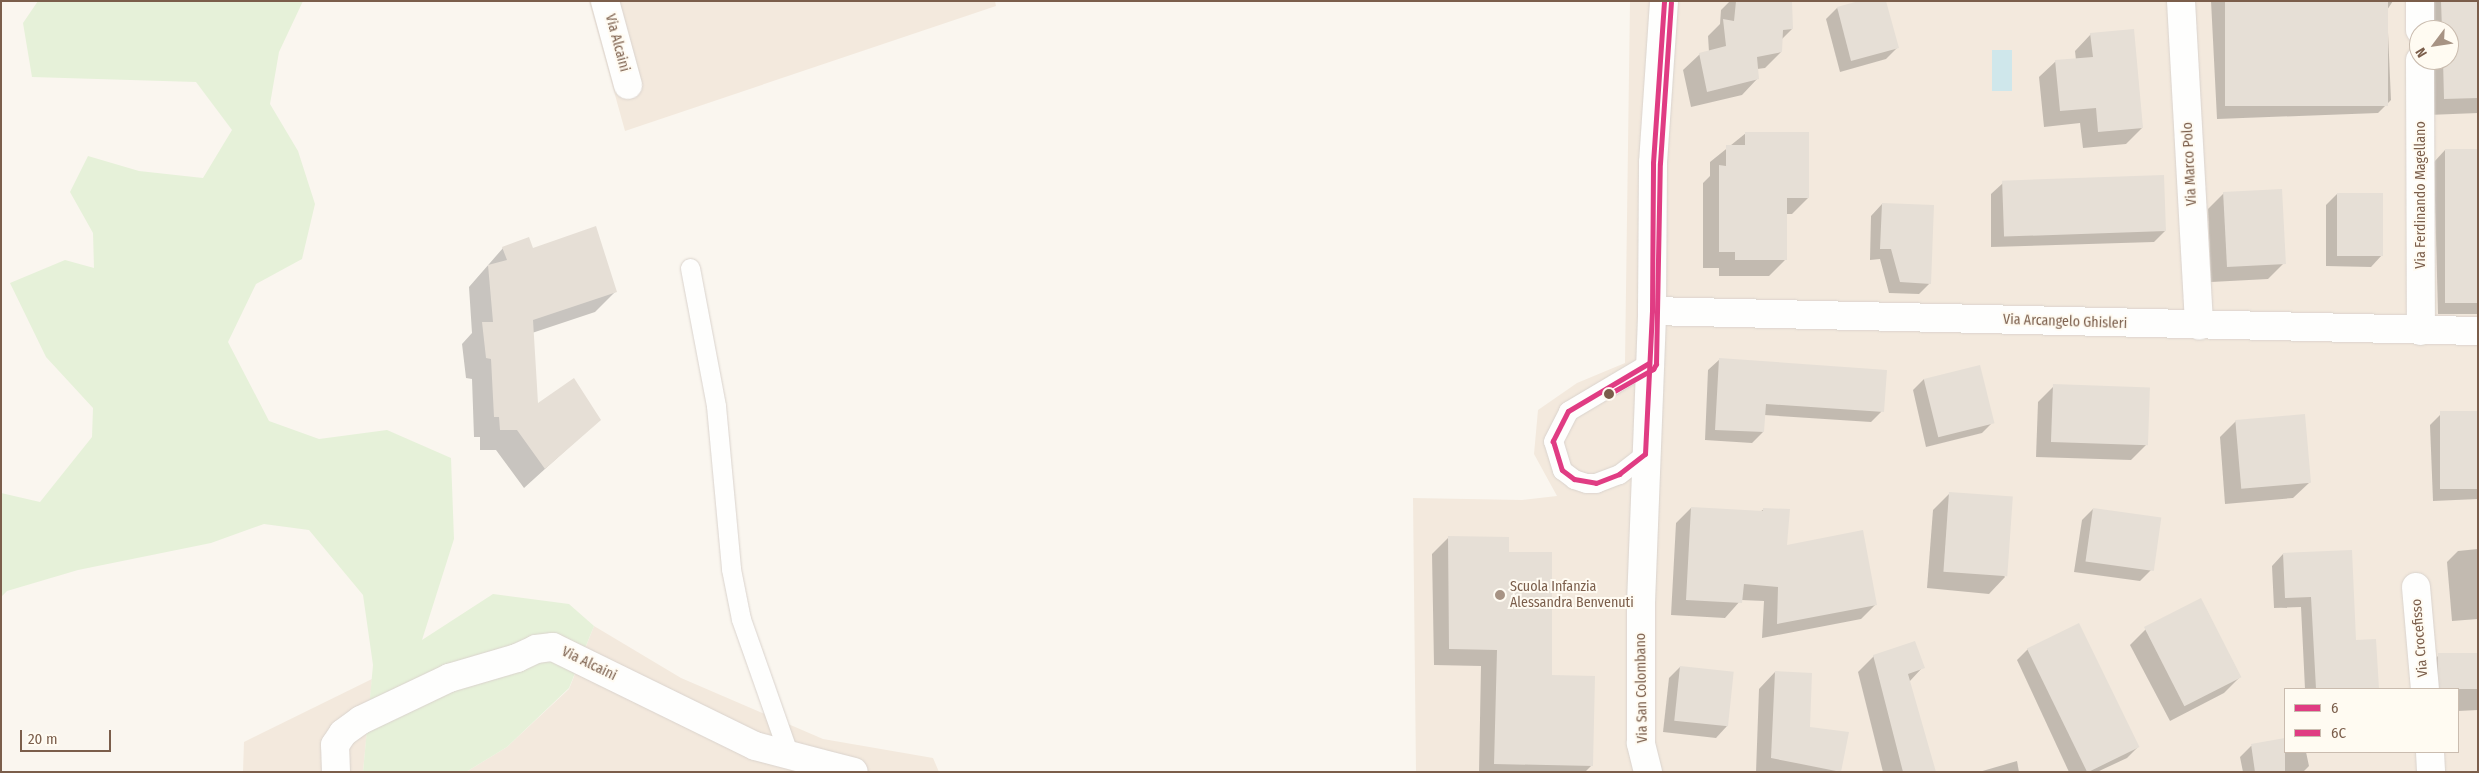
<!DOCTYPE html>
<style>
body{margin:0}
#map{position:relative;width:2479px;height:773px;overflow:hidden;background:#faf6ef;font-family:"Fira Sans Condensed",sans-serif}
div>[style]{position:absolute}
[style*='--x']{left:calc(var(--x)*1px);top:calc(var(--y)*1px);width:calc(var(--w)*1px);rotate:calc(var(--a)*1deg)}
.residential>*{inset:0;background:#f3e9dd}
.green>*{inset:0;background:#e6f1d9}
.water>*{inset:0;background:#cfe7eb;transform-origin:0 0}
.shadow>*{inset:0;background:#0003}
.building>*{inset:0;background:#e6dfd6;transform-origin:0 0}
.roads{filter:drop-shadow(0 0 1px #dad3cd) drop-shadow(0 0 1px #dad3cd)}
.lane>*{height:19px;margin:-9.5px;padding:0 9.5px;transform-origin:9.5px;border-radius:9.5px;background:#fefefd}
.street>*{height:28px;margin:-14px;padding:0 14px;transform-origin:14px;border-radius:14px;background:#fefefd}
.bus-1>*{height:5px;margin:-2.5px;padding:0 2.5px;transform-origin:2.5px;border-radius:2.5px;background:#e03c83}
.bus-2>*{height:5px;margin:-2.5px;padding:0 2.5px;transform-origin:2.5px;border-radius:2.5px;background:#e03c83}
.dots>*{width:14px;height:14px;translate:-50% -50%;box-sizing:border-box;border:2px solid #fffbf2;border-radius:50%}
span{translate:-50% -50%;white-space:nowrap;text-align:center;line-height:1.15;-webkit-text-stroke:4px #fffbf2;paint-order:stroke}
.street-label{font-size:14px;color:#7b5e4b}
.poi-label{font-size:14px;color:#7b5e4b}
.left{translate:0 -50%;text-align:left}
.frame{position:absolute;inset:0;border:2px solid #7b5e4b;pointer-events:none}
.legend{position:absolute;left:2284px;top:688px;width:175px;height:65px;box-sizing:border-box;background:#fffbf2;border:1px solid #cabcaf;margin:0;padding:6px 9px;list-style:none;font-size:15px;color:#7b5e4b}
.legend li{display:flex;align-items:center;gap:10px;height:25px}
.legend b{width:25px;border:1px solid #cabcaf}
.north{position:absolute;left:2409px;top:20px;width:50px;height:50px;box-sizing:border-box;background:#fffbf2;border:1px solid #cabcaf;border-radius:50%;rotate:239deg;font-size:14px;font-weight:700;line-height:20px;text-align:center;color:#7b5e4b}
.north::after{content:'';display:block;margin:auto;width:18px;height:22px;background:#a79384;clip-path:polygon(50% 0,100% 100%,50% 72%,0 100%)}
.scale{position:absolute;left:20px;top:730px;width:91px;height:22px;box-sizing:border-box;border:2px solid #7b5e4b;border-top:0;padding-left:6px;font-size:15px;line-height:18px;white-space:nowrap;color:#7b5e4b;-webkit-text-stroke:4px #fffbf2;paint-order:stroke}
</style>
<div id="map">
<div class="residential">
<div style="clip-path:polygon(589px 1px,995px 1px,996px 6px,625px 131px)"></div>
<div style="clip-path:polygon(evenodd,1630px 1px,2478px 1px,2478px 772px,1416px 772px,1413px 498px,1522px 500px,1557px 496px,1534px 454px,1538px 410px,1577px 383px,1625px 363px,1630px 1px,2419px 30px,2449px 30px,2449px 60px,2419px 60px,2419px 30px,1630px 1px,2285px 689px,2458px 689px,2458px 752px,2285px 752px,2285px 689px)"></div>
<div style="clip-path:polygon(594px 626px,681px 678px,823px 739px,933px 758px,939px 772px,466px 772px,507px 747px,569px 689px)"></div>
<div style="clip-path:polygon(372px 679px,363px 772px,243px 772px,244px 742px)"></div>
</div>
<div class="green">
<div style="clip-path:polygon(38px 1px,303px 1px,279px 52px,270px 104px,298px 151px,315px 204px,302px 259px,256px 284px,228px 342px,269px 421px,319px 439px,387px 430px,451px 458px,454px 539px,422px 640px,493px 594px,569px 604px,594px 626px,569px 688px,507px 747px,466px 772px,363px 772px,373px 665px,363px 595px,309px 530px,264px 524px,211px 543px,78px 570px,7px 591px,1px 597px,1px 493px,40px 502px,92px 437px,93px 408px,46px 357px,10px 283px,65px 260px,94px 268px,93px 233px,70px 192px,88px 156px,139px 171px,203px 178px,232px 130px,196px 82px,32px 77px,23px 23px)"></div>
</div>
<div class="water">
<div style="left:1992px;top:50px;width:20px;height:41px"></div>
</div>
<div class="shadow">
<div style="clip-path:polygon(1730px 1px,1791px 1px,1792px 29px,1782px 39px,1781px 52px,1765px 68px,1757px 69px,1758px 78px,1742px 95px,1691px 107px,1683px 70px,1700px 54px,1709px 52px,1708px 36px,1720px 24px,1721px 10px)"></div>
<div style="clip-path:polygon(2211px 1px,2393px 1px,2387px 10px,2391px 100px,2378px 113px,2217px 119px)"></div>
<div style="clip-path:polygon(2425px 1px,2478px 1px,2478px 113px,2428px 115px,2427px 60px,2449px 60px,2449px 30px,2426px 30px)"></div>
<div style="clip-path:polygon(1837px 8px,1897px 48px,1886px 59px,1840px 72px,1826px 19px)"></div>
<div style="clip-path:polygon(2091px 34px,2142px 128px,2126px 144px,2083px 148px,2080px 123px,2044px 127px,2039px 77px,2056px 61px,2076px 60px,2075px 51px)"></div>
<div style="clip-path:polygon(1746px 133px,1808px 198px,1792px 214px,1785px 214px,1785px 260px,1769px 276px,1719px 276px,1719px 268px,1703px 268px,1703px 183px,1710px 176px,1710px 162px)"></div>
<div style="clip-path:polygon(2445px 150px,2478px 151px,2478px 314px,2438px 314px,2434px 162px)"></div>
<div style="clip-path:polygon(2003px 183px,2165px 231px,2154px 242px,1991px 247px,1991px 194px)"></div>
<div style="clip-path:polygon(2224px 193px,2284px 263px,2268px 279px,2211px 282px,2208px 209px)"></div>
<div style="clip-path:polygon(2337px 194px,2382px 255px,2371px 267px,2326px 266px,2326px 205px)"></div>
<div style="clip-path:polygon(1882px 204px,1930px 283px,1919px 294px,1889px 293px,1880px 259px,1870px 260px,1871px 216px)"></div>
<div style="clip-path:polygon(503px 248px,532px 250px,615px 292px,595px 312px,532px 333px,537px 405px,599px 420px,524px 488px,496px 450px,480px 450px,480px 437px,474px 437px,472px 379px,466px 378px,462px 344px,472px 333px,469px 287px)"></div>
<div style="clip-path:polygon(1720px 359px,1882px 411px,1871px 422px,1764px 415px,1763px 432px,1752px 443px,1705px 440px,1708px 370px)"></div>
<div style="clip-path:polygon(1924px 379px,1993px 422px,1982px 433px,1926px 447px,1913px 390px)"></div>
<div style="clip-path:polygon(2054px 386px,2147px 444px,2131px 460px,2036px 457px,2038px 402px)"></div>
<div style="clip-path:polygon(2478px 412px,2478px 499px,2433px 501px,2430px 425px,2441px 414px)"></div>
<div style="clip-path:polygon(2236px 421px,2310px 482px,2293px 498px,2225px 504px,2220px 437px)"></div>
<div style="clip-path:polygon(1950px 493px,2005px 577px,1989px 594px,1927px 588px,1933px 510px)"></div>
<div style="clip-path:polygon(1691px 508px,1760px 512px,1764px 509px,1786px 547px,1876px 604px,1861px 619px,1762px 638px,1764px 601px,1741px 600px,1725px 618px,1671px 615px,1676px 523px)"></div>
<div style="clip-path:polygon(2093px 509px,2151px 570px,2140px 581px,2074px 572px,2082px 520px)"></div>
<div style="clip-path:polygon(1448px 538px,1508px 553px,1550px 676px,1592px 765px,1585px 772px,1479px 772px,1481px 666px,1434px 665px,1432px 554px)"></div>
<div style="clip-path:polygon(2478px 549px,2478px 619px,2452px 621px,2447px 562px,2458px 551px)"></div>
<div style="clip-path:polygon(2283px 554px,2355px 641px,2376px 658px,2377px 689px,2305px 689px,2301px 607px,2274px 608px,2272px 566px)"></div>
<div style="clip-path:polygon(2146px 629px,2240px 677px,2224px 693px,2170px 721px,2130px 645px)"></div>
<div style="clip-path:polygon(2028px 649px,2138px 747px,2127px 758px,2097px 772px,2069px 772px,2017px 660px)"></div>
<div style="clip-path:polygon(2478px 654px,2478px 710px,2458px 711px,2458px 689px,2429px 689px,2427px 667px,2438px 656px)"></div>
<div style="clip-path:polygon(1874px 656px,1923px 667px,1909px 682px,1935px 772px,1883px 772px,1858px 672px)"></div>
<div style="clip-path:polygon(1680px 667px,1727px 726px,1716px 738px,1663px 732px,1669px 678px)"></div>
<div style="clip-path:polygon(1775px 672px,1808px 728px,1839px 772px,1756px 772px,1759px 689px)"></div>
<div style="clip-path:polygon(2285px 740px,2285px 752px,2306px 752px,2309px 766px,2303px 772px,2243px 772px,2240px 757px,2251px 746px)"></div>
<div style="clip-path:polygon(2017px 761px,2019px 772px,1979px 772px)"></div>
</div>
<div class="building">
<div style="clip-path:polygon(1736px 1px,1792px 1px,1793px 29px,1783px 30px,1782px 52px,1757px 57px,1759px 79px,1707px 92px,1699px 53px,1726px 46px,1723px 19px,1734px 21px)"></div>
<div style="clip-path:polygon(1859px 1px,1886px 1px,1899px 48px,1851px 61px,1837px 7px)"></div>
<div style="left:2225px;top:1px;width:163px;height:105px"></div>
<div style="clip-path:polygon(2441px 1px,2478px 1px,2478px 98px,2444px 99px,2443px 60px,2449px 60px,2449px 30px,2442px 30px)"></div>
<div style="clip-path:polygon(2134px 29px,2143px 128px,2098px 132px,2096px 108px,2060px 111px,2055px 60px,2093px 57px,2090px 33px)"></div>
<div style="clip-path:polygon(1745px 132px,1809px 132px,1809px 198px,1787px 198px,1787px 260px,1735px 260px,1735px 252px,1719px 252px,1719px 165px,1726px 166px,1726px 145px,1745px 145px)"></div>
<div style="left:2445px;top:149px;width:33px;height:154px"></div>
<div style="left:2164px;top:175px;width:56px;height:162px;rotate:88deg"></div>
<div style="left:2282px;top:189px;width:75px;height:59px;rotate:87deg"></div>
<div style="left:2337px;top:193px;width:46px;height:63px"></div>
<div style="clip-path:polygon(1882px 203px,1934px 205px,1931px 284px,1900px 282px,1891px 249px,1880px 249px)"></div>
<div style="clip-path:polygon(596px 226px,617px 292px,533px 320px,538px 403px,574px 378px,601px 420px,545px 469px,517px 430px,500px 430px,499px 417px,494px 417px,491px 359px,486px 358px,482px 322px,493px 322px,488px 265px,507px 260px,502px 247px,529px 237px,533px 248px)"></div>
<div style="clip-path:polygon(1719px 358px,1887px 370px,1884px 412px,1766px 404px,1764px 432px,1715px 430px)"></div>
<div style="left:1980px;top:365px;width:60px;height:58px;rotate:76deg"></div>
<div style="left:2053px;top:384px;width:97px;height:58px;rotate:2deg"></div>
<div style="left:2478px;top:411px;width:78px;height:38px;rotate:90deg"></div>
<div style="left:2305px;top:414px;width:69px;height:70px;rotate:85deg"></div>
<div style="left:1949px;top:492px;width:64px;height:80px;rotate:4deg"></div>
<div style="clip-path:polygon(1691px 507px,1763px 511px,1763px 508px,1790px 509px,1787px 545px,1863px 530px,1877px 605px,1777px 624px,1778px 587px,1744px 584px,1742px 603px,1686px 600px)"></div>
<div style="left:2093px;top:508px;width:69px;height:54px;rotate:8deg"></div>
<div style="clip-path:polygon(1448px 536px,1509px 537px,1509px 552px,1552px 552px,1552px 675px,1595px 676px,1593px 766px,1494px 764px,1497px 650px,1449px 649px)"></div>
<div style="clip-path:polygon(2352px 550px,2356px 640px,2376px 639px,2379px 689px,2316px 689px,2311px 597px,2285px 598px,2283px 553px)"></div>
<div style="left:2201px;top:598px;width:89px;height:64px;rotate:63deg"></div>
<div style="left:2079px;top:623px;width:138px;height:58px;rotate:64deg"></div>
<div style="clip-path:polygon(1915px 641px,1925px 668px,1908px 674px,1936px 772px,1903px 772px,1873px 655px)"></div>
<div style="left:2478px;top:653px;width:36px;height:40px;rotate:90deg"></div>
<div style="left:1680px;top:666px;width:54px;height:55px;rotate:6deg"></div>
<div style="clip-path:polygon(1775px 671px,1812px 673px,1810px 727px,1849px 732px,1841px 772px,1771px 758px)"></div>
<div style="clip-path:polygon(2285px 738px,2285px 772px,2255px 772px,2251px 744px)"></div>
</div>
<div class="roads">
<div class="lane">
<div style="--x:690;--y:268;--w:140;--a:79.3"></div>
<div style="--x:716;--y:406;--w:164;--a:84.7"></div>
<div style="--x:731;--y:569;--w:51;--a:78.7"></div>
<div style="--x:741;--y:619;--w:144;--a:70.6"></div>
<div style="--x:1645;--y:454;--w:33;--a:142"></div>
<div style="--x:1619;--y:474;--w:25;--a:159"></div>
<div style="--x:1596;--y:483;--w:10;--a:180"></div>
<div style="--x:1586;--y:483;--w:13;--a:-162"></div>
<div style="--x:1574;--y:479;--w:15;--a:-143"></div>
<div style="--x:1562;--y:470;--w:30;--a:-107"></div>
<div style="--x:1553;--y:441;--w:34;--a:-63"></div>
<div style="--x:1568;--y:411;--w:94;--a:-30.7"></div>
</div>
<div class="street">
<div style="--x:605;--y:1;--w:87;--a:74.7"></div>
<div style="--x:2181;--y:1;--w:325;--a:86.8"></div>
<div style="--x:2420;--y:1;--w:29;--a:90"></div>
<div style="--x:2420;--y:60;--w:271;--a:89.8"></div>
<div style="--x:1652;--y:311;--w:826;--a:1.39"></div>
<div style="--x:2416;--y:587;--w:102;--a:85"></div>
<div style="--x:2430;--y:752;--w:20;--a:87"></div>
<div style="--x:336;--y:772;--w:27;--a:-92"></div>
<div style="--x:335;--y:745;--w:14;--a:-56"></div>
<div style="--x:343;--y:733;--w:22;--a:-36"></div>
<div style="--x:361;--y:720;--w:98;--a:-25.5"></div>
<div style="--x:449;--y:678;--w:71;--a:-16.4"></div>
<div style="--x:517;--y:658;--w:21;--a:-25"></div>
<div style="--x:536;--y:649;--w:17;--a:-7"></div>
<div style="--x:553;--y:647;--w:225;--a:26.1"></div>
<div style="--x:755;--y:746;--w:102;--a:14.7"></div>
<div style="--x:1648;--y:772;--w:30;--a:-104"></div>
<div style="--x:1641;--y:743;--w:140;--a:-90"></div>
<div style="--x:1641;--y:603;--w:292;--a:-87.8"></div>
<div style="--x:1652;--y:311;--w:148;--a:-89.6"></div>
<div style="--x:1653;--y:163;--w:162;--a:-86.1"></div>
</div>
</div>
<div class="bus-1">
<div style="--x:1649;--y:363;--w:94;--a:149.3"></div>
<div style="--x:1568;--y:411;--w:34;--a:117"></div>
<div style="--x:1553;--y:441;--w:30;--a:73"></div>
<div style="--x:1562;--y:470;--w:15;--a:37"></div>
<div style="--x:1574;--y:479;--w:22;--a:10"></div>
<div style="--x:1596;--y:483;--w:25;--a:-21"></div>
<div style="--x:1619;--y:474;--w:33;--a:-38"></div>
<div style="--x:1645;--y:454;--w:143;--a:-87.2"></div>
<div style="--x:1652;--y:311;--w:148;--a:-89.6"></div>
<div style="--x:1653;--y:163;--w:162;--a:-86.1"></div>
</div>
<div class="bus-2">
<div style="--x:1609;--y:394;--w:51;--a:-29.6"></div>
<div style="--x:1653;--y:369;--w:6;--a:-59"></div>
<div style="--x:1656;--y:364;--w:201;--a:-88.9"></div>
<div style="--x:1660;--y:163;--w:161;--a:-86.1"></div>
</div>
<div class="dots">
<div style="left:1609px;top:394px;background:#7b5e4b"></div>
<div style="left:1500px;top:595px;background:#a79384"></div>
</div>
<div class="street-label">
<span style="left:617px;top:43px;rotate:75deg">Via Alcaini</span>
<span style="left:2190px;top:164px;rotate:-93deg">Via Marco Polo</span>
<span style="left:2421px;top:195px;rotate:-90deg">Via Ferdinando Magellano</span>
<span style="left:2065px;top:322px;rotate:2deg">Via Arcangelo Ghisleri</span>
<span style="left:2420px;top:638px;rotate:-95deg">Via Crocefisso</span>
<span style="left:589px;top:664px;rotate:26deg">Via Alcaini</span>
<span style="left:1642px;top:688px;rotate:-91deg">Via San Colombano</span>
</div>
<div class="poi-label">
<span class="left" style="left:1510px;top:595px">Scuola Infanzia<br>Alessandra Benvenuti</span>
</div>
<div class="frame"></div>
<ul class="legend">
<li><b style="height:6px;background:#e03c83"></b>6</li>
<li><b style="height:6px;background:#e03c83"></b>6C</li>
</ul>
<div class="north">N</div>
<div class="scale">20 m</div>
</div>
